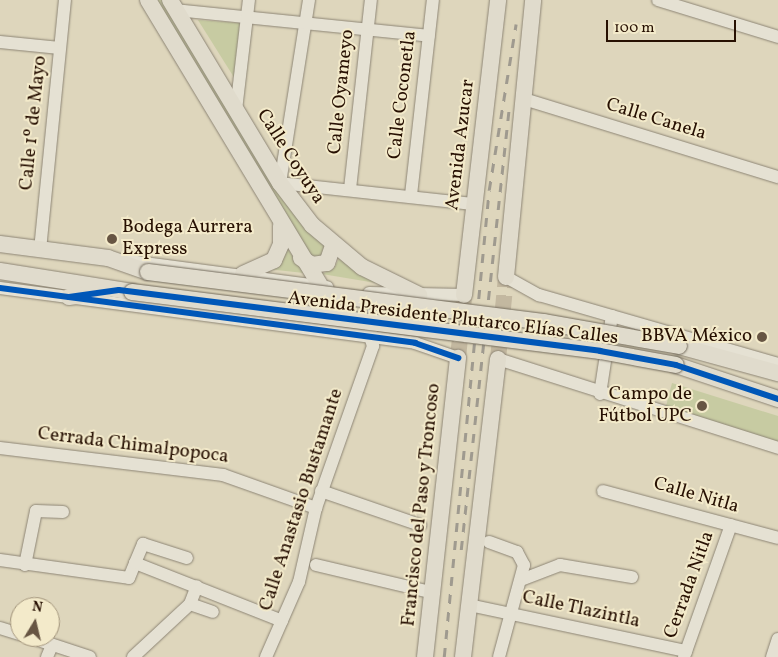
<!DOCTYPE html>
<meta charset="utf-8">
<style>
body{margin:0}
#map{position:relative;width:778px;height:657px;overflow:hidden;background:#ded6bc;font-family:Vollkorn,serif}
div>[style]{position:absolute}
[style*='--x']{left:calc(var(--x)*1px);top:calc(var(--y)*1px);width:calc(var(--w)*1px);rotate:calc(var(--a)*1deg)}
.green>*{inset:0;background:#c7cba2}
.major-tunnel>*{height:16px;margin-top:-8px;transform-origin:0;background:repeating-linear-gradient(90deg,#c3b8a0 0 16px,transparent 0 24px)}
.roads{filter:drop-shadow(0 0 1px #8d8575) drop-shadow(0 0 1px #8d8575)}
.minor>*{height:12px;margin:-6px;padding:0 6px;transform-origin:6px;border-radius:6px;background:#e5e1d3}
.major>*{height:16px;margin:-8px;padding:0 8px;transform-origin:8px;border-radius:8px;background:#e0dbcc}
.rail>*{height:2.5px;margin-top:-1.25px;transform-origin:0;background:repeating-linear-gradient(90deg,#9f9a8f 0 9px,transparent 0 18px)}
.bridges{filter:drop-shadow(0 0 1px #736b5c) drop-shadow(0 0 1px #736b5c)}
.major-bridge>*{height:16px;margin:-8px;padding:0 8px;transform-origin:8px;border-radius:8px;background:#e0dbcc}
.cycleway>*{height:6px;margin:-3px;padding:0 3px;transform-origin:3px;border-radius:3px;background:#0057b8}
.dots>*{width:14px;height:14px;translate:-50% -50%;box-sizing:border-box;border:2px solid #f3eaca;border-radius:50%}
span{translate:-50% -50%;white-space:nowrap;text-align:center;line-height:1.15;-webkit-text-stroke:4px #f3eaca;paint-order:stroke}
.street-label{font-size:19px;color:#271002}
.poi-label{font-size:19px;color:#271002}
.left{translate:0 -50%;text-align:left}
.right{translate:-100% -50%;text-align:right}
.north{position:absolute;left:10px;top:597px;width:50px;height:50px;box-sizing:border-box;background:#f3eaca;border:1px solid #a1937a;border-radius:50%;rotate:9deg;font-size:14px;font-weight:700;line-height:20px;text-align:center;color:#271002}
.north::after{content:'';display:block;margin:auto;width:18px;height:22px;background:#675543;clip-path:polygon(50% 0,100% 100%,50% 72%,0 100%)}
.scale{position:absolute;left:606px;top:20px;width:130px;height:22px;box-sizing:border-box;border:2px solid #271002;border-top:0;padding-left:6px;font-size:15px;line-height:18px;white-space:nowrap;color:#271002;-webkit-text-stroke:4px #f3eaca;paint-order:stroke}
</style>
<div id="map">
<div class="green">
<div style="clip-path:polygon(156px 0,168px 0,327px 246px,329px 256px,310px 258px)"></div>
<div style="clip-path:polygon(198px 20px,240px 23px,235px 79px)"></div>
<div style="clip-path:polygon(286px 246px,304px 273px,267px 269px)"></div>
<div style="clip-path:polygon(341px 255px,375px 280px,376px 283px,322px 274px,334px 268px)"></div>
<div style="clip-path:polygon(672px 383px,778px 416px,778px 443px,665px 410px)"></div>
</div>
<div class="major-tunnel">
<div style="--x:458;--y:358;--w:60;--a:-84.3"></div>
<div style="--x:498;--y:359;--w:82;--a:-84.4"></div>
</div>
<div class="roads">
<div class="minor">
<div style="--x:309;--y:0;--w:185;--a:99"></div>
<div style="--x:280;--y:183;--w:195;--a:6.2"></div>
<div style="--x:658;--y:0;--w:126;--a:17.1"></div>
<div style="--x:175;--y:10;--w:255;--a:5.8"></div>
<div style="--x:0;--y:42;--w:60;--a:5.7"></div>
<div style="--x:524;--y:99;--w:266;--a:17.1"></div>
<div style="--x:236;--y:110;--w:111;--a:-83.3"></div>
<div style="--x:350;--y:189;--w:190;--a:-83.7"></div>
<div style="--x:411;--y:195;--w:196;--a:-83.6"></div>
<div style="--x:40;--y:250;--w:251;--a:-84.3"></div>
<div style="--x:129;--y:261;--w:200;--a:7.5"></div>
<div style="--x:506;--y:277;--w:38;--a:29"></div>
<div style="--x:539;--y:295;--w:249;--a:16.1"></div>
<div style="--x:0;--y:288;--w:419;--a:7.5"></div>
<div style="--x:415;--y:343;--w:46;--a:19.2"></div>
<div style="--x:369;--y:293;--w:95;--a:1.2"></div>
<div style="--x:498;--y:359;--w:294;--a:17.6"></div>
<div style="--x:600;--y:394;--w:79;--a:-81.3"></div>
<div style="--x:0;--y:448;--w:225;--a:6.9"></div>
<div style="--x:223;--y:475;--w:99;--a:19.5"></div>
<div style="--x:321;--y:491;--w:105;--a:19"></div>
<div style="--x:603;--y:491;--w:181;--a:15"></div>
<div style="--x:489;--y:542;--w:30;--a:20"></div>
<div style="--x:517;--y:552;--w:15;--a:62"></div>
<div style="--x:524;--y:565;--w:95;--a:105.2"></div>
<div style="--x:0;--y:560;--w:130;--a:7.9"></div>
<div style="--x:129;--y:578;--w:16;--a:-68"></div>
<div style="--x:135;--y:563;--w:158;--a:21.5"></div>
<div style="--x:135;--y:563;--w:21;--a:-67"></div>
<div style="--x:143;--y:544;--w:46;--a:17.7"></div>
<div style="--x:25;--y:565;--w:55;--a:-78.5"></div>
<div style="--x:36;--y:511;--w:27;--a:2"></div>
<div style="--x:316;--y:565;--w:121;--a:13.3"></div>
<div style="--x:521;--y:580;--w:42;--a:-21"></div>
<div style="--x:560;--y:565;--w:73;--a:9.5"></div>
<div style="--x:190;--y:604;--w:24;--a:19"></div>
<div style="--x:469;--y:605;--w:222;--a:12"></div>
<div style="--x:0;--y:628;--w:21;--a:17"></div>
<div style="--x:29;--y:637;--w:64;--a:18.2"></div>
<div style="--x:47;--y:657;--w:13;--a:-67"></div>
<div style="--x:133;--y:657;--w:78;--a:-42.9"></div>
<div style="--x:190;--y:604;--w:19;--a:-69"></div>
<div style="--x:266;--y:657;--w:82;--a:-66.3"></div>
<div style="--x:299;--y:582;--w:76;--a:-77.1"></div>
<div style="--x:316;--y:508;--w:172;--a:-70.6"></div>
<div style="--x:373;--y:346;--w:9;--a:-108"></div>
<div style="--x:370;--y:337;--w:43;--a:-82.1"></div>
<div style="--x:684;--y:657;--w:140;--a:-70.4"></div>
<div style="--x:772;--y:657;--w:19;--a:-72"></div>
</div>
<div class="major">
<div style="--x:148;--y:0;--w:333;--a:58.9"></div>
<div style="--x:170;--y:0;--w:214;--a:59"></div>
<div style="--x:280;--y:183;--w:53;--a:52.7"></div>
<div style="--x:312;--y:225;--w:65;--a:40"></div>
<div style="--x:362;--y:267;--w:64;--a:26.2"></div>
<div style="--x:0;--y:244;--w:109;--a:7.4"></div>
<div style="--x:108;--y:258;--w:42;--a:19.3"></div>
<div style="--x:301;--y:258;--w:13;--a:32"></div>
<div style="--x:312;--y:265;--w:15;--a:-8"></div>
<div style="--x:327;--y:263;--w:18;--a:-71"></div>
<div style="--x:0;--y:271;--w:134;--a:9"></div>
<div style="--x:243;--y:274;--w:34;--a:-24"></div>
<div style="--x:274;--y:260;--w:17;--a:-66"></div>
<div style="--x:281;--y:244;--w:18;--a:-90"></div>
<div style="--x:506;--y:277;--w:278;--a:-84.4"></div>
<div style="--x:464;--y:295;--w:297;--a:-83.4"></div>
<div style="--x:69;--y:297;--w:35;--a:-8"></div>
<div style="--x:679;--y:346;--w:103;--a:15.3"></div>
<div style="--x:676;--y:365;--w:108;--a:18.4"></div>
<div style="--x:425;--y:657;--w:301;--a:-83.7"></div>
<div style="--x:463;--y:657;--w:300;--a:-83.3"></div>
</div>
</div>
<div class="rail">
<div style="--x:461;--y:550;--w:445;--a:-83.8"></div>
<div style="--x:444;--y:657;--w:469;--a:-84.5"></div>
<div style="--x:489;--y:190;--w:168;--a:-80.8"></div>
</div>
<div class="bridges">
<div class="major-bridge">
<div style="--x:148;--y:272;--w:398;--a:7.2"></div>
<div style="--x:543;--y:322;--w:138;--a:10"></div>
<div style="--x:132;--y:292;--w:472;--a:7.2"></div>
<div style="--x:600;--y:351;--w:77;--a:10.4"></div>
</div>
</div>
<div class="cycleway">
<div style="--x:0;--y:288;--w:419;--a:7.5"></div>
<div style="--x:415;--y:343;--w:46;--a:19.2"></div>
<div style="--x:69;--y:297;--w:50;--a:-8"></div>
<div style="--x:119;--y:290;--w:485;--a:7.2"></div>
<div style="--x:600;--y:351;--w:77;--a:10.4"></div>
<div style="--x:676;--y:365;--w:108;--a:18.4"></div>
</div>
<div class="dots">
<div style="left:112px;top:239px;background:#675543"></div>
<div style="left:762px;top:337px;background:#675543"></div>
<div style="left:702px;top:406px;background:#675543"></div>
</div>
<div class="street-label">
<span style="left:342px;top:92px;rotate:-84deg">Calle Oyameyo</span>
<span style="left:403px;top:95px;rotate:-83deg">Calle Coconetla</span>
<span style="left:656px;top:120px;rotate:17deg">Calle Canela</span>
<span style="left:34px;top:123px;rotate:-84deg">Calle 1º de Mayo</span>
<span style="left:461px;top:145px;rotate:-83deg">Avenida Azucar</span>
<span style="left:290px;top:157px;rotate:57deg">Calle Coyuya</span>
<span style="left:453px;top:319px;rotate:7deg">Avenida Presidente Plutarco Elías Calles</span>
<span style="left:133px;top:446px;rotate:7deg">Cerrada Chimalpopoca</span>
<span style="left:696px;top:496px;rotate:16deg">Calle Nitla</span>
<span style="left:302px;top:500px;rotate:-72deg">Calle Anastasio Bustamante</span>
<span style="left:422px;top:505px;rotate:-84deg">Francisco del Paso y Troncoso</span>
<span style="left:690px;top:585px;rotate:-70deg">Cerrada Nitla</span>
<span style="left:581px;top:610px;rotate:12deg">Calle Tlazintla</span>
</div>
<div class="poi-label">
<span class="left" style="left:122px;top:239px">Bodega Aurrera<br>Express</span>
<span class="right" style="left:752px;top:337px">BBVA México</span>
<span class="right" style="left:692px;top:406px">Campo de<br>Fútbol UPC</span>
</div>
<div class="north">N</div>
<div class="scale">100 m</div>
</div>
